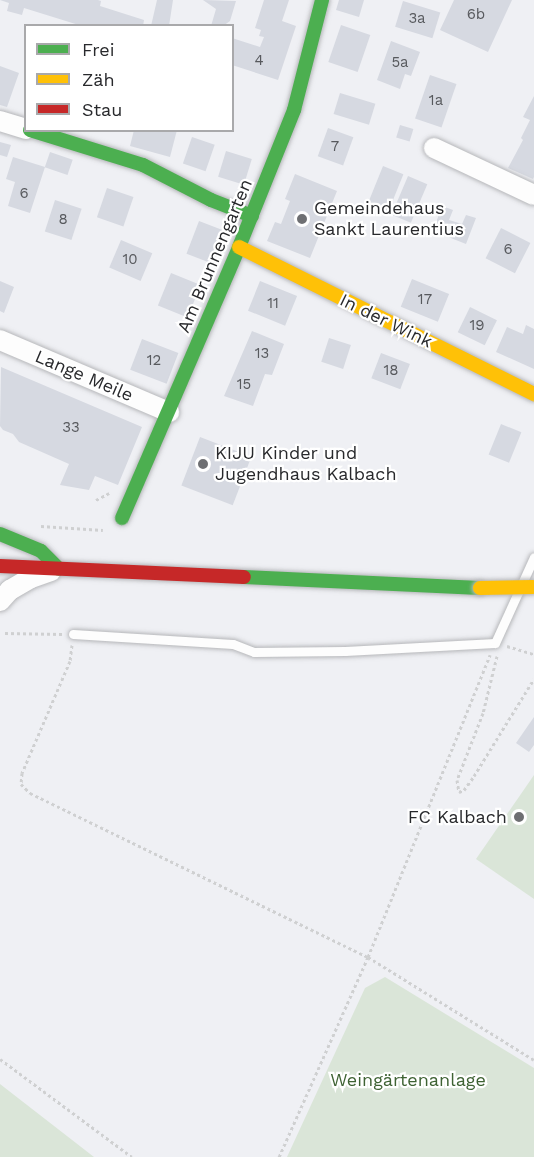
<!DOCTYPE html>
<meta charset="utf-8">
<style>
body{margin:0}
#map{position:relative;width:534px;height:1157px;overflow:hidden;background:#eff0f4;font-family:"Work Sans",sans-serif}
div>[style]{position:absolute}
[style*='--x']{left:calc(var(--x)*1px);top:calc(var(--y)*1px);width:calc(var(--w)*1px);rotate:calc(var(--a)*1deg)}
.green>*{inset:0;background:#dae5d8}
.building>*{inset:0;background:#d6d9e1;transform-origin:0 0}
.path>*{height:3px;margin-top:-1.5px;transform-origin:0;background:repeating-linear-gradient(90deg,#cfd0d1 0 3px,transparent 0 6px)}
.roads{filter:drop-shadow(0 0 2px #b6b7ba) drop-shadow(0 0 2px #b6b7ba)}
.lane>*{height:9px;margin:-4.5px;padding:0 4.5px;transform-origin:4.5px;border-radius:4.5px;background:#fdfdfd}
.street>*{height:20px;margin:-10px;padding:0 10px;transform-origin:10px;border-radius:10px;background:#fdfdfd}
.fast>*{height:14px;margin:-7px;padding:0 7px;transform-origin:7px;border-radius:7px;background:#4caf50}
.slow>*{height:14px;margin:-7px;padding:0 7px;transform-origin:7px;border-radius:7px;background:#ffc107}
.jam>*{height:14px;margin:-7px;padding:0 7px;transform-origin:7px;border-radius:7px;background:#c62828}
.bridges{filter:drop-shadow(0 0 2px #b6b7ba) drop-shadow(0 0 2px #b6b7ba)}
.slow-bridge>*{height:14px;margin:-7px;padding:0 7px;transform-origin:7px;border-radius:7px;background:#ffc107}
.dots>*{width:16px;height:16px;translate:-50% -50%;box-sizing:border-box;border:3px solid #fff;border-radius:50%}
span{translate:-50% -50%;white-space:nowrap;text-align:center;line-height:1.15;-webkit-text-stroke:4.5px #fff;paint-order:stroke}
.number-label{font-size:15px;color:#57595d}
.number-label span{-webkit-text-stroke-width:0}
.poi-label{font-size:18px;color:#28292c}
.left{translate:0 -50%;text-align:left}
.right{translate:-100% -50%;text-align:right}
.street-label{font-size:18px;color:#28292c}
.park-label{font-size:18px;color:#3e6233}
.legend{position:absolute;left:24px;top:24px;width:210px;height:108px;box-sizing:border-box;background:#fff;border:2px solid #a9a9ab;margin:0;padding:8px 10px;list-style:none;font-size:18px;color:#28292c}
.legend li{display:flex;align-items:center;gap:12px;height:30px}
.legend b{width:30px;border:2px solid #a9a9ab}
</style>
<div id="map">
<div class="green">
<div style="clip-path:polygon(534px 775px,534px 899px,476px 859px)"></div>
<div style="clip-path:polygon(385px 977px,534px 1068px,534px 1157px,287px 1157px,365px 988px)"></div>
<div style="clip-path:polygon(0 1084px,94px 1157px,0 1157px)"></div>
</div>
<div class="building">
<div style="clip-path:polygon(0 0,98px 0,101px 1px,100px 6px,144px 20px,143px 26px,82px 26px,24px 8px,22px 15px,7px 11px,9px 3px)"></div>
<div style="clip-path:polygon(157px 0,173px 0,169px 26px,151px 26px)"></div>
<div style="clip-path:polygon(203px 0,236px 1px,230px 21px,223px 26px,211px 26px,216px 9px)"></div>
<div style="clip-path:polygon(264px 0,289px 0,282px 21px,296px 26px,278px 80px,232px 65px,232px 38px,260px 47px,264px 37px,259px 36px,261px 30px,255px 28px)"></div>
<div style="clip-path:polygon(339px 0,364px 0,359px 17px,336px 10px)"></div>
<div style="clip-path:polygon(454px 0,512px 0,488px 52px,440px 30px)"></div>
<div style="left:403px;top:1px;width:39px;height:27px;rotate:17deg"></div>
<div style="left:341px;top:25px;width:31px;height:39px;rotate:19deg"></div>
<div style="clip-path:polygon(391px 41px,420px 52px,411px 76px,405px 74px,400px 89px,377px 80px)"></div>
<div style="clip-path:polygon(0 66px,19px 73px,7px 107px,0 105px)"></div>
<div style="left:430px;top:75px;width:28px;height:46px;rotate:19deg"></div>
<div style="left:340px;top:93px;width:37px;height:22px;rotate:17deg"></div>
<div style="clip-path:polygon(534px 96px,534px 177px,533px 179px,508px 168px,523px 140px,521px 138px,530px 120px,523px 117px)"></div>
<div style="left:400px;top:125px;width:14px;height:13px;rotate:17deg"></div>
<div style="left:328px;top:128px;width:27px;height:30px;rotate:20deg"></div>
<div style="clip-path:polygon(134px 130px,177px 130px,170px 157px,130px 146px)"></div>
<div style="left:192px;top:137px;width:24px;height:28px;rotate:19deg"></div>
<div style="clip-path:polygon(0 142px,11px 145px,7px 157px,0 155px)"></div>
<div style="left:226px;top:151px;width:27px;height:27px;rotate:17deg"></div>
<div style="left:50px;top:152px;width:24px;height:16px;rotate:19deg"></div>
<div style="clip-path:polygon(13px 157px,45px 167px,30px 213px,8px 206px,15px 182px,6px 179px)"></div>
<div style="left:383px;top:166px;width:22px;height:42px;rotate:22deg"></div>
<div style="clip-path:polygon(295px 174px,337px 191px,310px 258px,267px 241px,275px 222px,281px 224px,290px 201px,285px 199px)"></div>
<div style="left:408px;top:176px;width:21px;height:42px;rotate:23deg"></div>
<div style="left:107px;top:188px;width:28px;height:31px;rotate:19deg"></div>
<div style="left:55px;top:200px;width:28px;height:33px;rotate:18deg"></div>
<div style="clip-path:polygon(442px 206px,453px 210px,449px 220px,462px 224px,466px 215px,476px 218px,466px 244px,433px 231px)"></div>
<div style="left:199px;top:221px;width:30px;height:35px;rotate:21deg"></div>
<div style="left:501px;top:228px;width:33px;height:34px;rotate:27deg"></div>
<div style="left:121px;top:240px;width:34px;height:30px;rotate:23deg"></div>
<div style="left:171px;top:273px;width:32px;height:35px;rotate:22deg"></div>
<div style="left:412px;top:279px;width:40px;height:30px;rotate:22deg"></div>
<div style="clip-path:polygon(0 281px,14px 287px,4px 313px,0 311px)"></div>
<div style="left:260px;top:281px;width:40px;height:32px;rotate:22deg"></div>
<div style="left:470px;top:307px;width:30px;height:28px;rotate:26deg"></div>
<div style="clip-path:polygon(526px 325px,534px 329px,534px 369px,496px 352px,507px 327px,523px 334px)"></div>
<div style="clip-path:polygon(252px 331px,284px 344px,272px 375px,265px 374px,253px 406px,224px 396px)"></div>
<div style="left:329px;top:338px;width:23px;height:25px;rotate:18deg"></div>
<div style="left:142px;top:339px;width:39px;height:33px;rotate:21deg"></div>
<div style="left:381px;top:353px;width:31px;height:27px;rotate:21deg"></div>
<div style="clip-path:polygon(1px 367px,142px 427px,118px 485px,95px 476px,89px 490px,60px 485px,69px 464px,19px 442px,13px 434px,3px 430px,0 426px)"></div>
<div style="left:501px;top:424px;width:22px;height:33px;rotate:22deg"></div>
<div style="left:200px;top:437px;width:55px;height:52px;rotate:21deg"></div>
<div style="clip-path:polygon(534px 717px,534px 745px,529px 752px,516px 743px)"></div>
</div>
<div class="path">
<div style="--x:96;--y:500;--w:15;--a:-28"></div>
<div style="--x:41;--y:526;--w:62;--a:3.7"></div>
<div style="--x:5;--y:633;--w:57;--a:1"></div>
<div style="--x:72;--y:645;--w:16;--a:97"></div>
<div style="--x:70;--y:661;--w:122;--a:113.2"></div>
<div style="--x:22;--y:773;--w:11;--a:95"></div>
<div style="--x:21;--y:784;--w:13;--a:45"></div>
<div style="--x:30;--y:793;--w:376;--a:25.9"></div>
<div style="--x:368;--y:957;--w:195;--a:31.8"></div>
<div style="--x:507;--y:646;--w:28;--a:17"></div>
<div style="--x:497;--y:656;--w:59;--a:103.8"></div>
<div style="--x:483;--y:713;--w:72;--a:111.2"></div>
<div style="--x:457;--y:780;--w:12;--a:81"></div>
<div style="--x:459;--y:792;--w:5;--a:-22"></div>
<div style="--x:464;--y:790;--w:17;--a:-54"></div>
<div style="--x:474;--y:776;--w:114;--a:-58.3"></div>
<div style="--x:0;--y:1059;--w:164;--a:36.6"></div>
<div style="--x:279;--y:1157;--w:219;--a:-66"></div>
<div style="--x:368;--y:957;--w:326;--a:-68"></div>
</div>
<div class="roads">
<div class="lane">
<div style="--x:73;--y:634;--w:160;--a:3.6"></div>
<div style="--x:233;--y:644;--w:22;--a:21"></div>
<div style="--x:254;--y:652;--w:91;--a:-0.6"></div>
<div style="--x:345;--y:651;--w:150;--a:-3.1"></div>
<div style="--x:495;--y:643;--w:94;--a:-65.6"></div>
</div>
<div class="street">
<div style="--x:0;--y:121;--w:27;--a:17"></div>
<div style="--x:434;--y:148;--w:110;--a:25.2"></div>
<div style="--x:0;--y:340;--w:184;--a:23.1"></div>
<div style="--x:0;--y:601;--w:15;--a:-48"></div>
<div style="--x:10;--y:590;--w:24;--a:-30"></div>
<div style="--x:31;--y:578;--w:21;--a:-19"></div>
</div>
<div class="fast">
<div style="--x:30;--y:130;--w:118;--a:17.2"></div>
<div style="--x:143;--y:165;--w:76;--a:27.2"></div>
<div style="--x:211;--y:200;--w:44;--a:21.3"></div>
<div style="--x:122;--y:518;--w:295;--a:-66.6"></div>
<div style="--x:239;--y:247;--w:148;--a:-68.1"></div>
<div style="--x:294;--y:110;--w:114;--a:-75.7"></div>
<div style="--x:0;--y:534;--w:44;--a:22.5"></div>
<div style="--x:41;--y:551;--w:25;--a:45"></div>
<div style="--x:244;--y:577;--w:236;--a:2.7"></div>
</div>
<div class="slow">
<div style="--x:239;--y:247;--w:330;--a:26.5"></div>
</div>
<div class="jam">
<div style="--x:0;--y:566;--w:244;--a:2.6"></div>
</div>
</div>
<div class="bridges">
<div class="slow-bridge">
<div style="--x:480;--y:588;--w:53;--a:-1.1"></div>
</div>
</div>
<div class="dots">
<div style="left:302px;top:219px;background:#6e6f72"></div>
<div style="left:203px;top:464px;background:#6e6f72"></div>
<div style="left:519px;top:817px;background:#6e6f72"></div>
</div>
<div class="number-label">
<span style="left:476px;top:15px">6b</span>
<span style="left:417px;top:19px">3a</span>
<span style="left:259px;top:61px">4</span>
<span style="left:400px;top:63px">5a</span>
<span style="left:436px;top:101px">1a</span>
<span style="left:335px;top:147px">7</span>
<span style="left:24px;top:194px">6</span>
<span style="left:63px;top:220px">8</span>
<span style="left:508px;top:250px">6</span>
<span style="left:130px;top:260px">10</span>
<span style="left:425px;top:300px">17</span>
<span style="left:273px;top:304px">11</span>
<span style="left:477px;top:326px">19</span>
<span style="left:262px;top:354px">13</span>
<span style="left:154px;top:361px">12</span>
<span style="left:391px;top:371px">18</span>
<span style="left:244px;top:385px">15</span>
<span style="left:71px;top:428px">33</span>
</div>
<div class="poi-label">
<span class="left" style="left:314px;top:219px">Gemeindehaus<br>Sankt Laurentius</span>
<span class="left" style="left:215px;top:464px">KIJU Kinder und<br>Jugendhaus Kalbach</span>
<span class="right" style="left:507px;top:817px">FC Kalbach</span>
</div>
<div class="street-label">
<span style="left:215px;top:256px;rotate:-67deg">Am Brunnengarten</span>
<span style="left:386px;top:321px;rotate:26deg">In der Wink</span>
<span style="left:84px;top:376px;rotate:23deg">Lange Meile</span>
</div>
<div class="park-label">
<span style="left:408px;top:1080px">Weingärtenanlage</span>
</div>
<ul class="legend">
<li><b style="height:8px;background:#4caf50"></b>Frei</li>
<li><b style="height:8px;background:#ffc107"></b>Zäh</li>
<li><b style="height:8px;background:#c62828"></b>Stau</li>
</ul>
</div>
